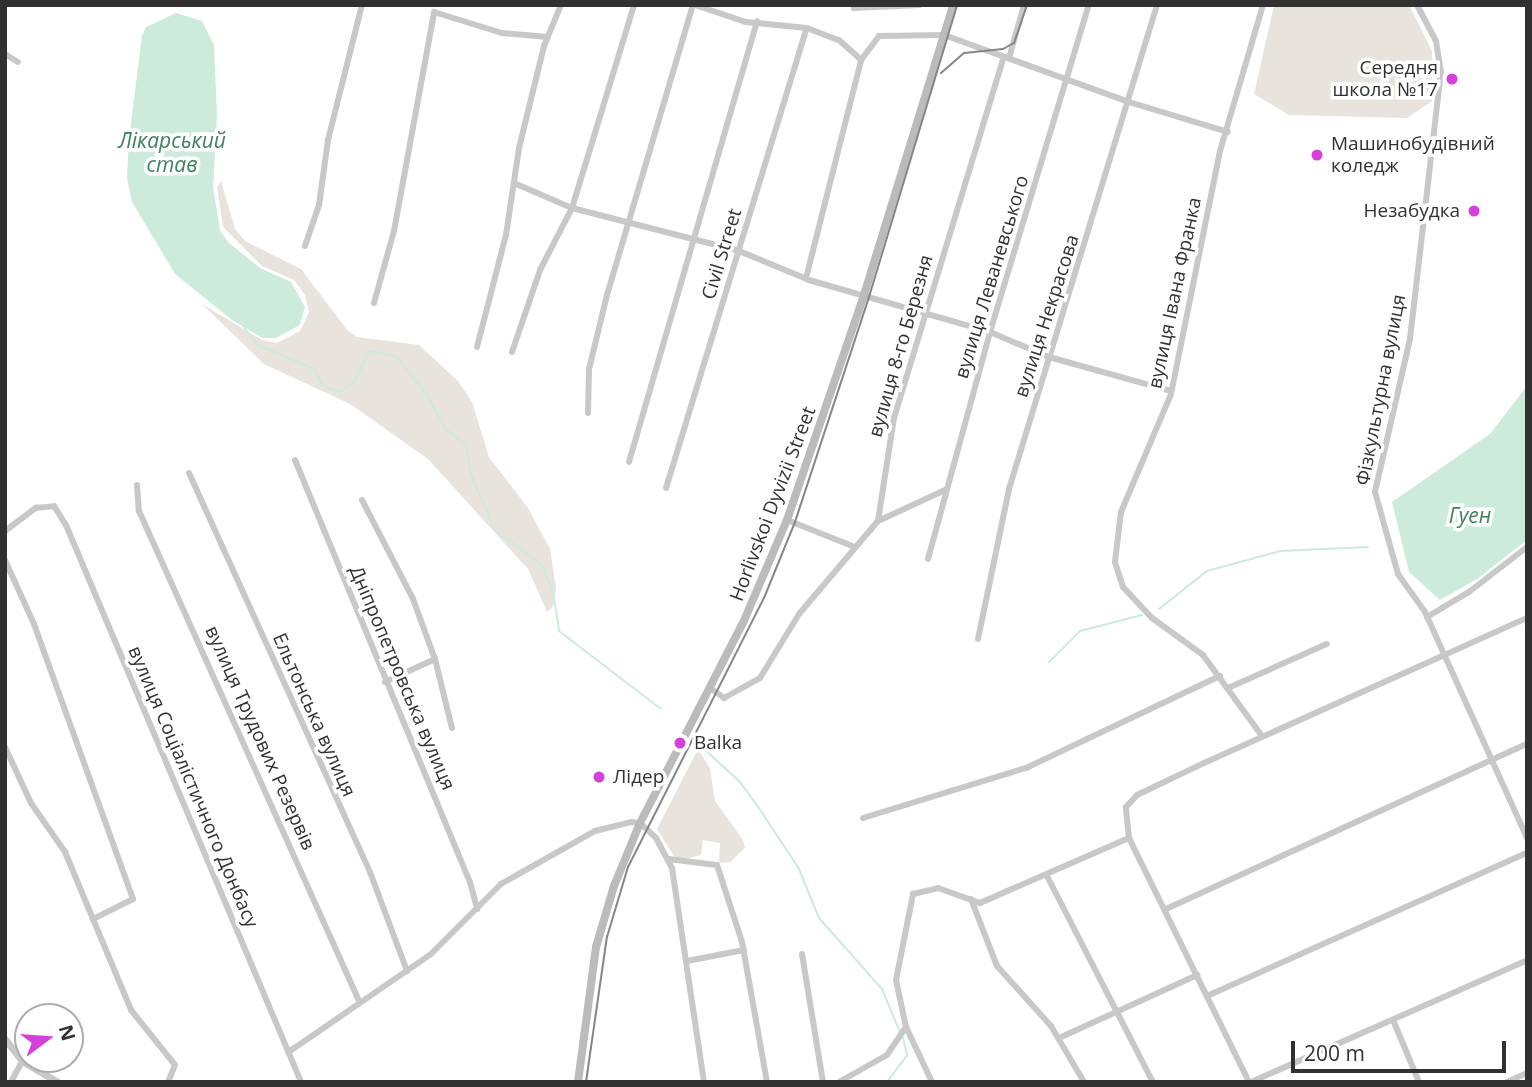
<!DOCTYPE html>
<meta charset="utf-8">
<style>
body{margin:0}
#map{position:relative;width:1532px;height:1087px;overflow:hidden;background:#fff;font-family:"Open Sans",sans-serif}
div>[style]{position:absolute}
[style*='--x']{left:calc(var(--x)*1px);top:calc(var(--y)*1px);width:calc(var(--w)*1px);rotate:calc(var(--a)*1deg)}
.green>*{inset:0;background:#e9e3dd}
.water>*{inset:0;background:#cdebda}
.stream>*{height:2px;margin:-1px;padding:0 1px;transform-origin:1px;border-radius:1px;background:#cdebda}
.minor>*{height:6px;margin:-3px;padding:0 3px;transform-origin:3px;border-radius:3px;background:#c8c8c8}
.tertiary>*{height:7px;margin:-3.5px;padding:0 3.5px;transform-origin:3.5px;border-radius:3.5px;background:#c8c8c8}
.secondary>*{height:8px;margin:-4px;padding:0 4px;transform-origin:4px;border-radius:4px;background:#bbb}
.tram>*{height:2px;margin:-1px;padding:0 1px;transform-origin:1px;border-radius:1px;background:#868686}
.dots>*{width:19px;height:19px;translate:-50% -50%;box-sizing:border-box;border:4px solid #fff;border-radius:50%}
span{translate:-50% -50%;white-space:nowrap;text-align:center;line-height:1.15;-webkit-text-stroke:7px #fff;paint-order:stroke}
.poi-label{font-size:19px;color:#313131}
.right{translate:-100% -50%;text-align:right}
.left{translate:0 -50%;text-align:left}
.street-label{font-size:19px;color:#313131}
.water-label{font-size:21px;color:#3e825b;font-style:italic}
.frame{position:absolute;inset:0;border:7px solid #313131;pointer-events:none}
.north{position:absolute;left:14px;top:1003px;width:70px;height:70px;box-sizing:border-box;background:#fff;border:2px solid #adadad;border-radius:50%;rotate:74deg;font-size:19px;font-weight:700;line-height:28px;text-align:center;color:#313131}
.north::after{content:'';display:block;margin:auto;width:24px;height:32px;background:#d540db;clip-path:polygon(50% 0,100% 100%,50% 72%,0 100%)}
.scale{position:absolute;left:1291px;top:1041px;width:215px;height:32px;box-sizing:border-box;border:4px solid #313131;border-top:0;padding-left:9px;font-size:21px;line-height:24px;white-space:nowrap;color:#313131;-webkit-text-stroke:5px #fff;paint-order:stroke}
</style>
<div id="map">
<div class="green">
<div style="clip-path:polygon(1274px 5px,1409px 5px,1432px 51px,1432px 101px,1407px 118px,1289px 115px,1254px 94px)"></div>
<div style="clip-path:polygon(221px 181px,235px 229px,245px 241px,301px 269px,348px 331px,357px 337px,419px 345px,458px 381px,472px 402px,489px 457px,528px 508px,550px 549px,556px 588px,553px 607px,547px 612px,528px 569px,428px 459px,350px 404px,264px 364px,202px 304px,262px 340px,277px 343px,300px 331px,309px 312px,305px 295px,294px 280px,262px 266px,223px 227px,217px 187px)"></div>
<div style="clip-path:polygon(698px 749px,710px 768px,715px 801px,743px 840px,745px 848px,730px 862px,719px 863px,720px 843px,703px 840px,701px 855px,677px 861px,657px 829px)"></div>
</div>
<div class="water">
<div style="clip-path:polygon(176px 13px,202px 21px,214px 45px,217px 115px,213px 187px,220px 230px,228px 242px,260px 268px,291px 282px,305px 307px,300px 325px,276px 338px,263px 338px,232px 320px,175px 274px,132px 202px,127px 178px,129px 138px,142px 36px,146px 27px)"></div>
<div style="clip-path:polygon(1527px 386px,1527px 540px,1477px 579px,1440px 600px,1409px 572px,1392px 502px,1490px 434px)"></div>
</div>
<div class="stream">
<div style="--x:243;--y:326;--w:24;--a:52"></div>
<div style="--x:258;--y:345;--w:61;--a:23.2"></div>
<div style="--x:314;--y:369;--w:19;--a:62"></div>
<div style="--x:323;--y:386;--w:18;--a:19"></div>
<div style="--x:340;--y:392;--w:17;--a:-36"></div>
<div style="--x:354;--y:382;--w:35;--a:-63"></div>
<div style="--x:370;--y:351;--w:26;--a:11"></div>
<div style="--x:396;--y:356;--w:50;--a:51.5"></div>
<div style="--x:427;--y:395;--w:38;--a:61"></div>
<div style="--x:445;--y:428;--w:27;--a:39"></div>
<div style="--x:466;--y:445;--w:29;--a:80"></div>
<div style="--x:471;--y:474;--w:61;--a:66.8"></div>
<div style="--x:495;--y:530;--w:59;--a:36.7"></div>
<div style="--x:542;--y:565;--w:29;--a:68"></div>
<div style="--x:553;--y:592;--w:39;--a:81"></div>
<div style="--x:559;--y:631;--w:128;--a:37.4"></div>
<div style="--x:1159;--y:609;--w:61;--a:-38.4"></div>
<div style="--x:1207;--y:571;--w:76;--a:-15.3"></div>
<div style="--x:1280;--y:551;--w:88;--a:-2.6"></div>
<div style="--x:1049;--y:662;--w:44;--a:-45"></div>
<div style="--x:1080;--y:631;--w:64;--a:-14.5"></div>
<div style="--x:702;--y:747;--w:52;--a:42.6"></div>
<div style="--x:740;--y:782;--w:32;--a:54"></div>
<div style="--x:759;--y:808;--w:73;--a:56.7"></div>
<div style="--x:799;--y:869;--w:53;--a:67.8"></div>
<div style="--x:819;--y:918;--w:95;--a:48.4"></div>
<div style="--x:882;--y:989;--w:47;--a:67.3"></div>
<div style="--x:887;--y:1082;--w:34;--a:-53"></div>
<div style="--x:907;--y:1055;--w:18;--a:-103"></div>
</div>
<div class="minor">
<div style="--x:695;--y:5;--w:54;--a:18.4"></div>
<div style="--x:746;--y:22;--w:61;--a:5.6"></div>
<div style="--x:807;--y:28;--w:34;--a:21"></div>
<div style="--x:839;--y:40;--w:30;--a:42"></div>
<div style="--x:861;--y:60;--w:30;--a:-53"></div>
<div style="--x:879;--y:36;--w:65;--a:-0.9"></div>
<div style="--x:944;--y:35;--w:197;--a:19.9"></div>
<div style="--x:1129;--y:102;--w:103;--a:16.9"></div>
<div style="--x:1417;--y:5;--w:41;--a:62.2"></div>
<div style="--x:1436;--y:41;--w:30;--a:81"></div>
<div style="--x:1441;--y:71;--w:270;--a:96.6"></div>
<div style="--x:1410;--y:339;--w:157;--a:102.9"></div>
<div style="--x:1375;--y:492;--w:85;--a:74.3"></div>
<div style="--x:1398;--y:574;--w:47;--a:54.6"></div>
<div style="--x:1425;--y:612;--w:248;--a:65.7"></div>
<div style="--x:854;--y:8;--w:65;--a:-2.6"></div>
<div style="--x:5;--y:54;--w:15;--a:32"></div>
<div style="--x:1009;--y:58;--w:55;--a:-74.2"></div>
<div style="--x:514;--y:183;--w:63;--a:23.3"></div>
<div style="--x:572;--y:208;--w:172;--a:14.4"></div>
<div style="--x:739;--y:251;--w:76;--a:22.5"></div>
<div style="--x:809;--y:280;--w:188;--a:16"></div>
<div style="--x:990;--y:332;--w:64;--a:23"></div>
<div style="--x:1049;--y:357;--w:127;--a:15.6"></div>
<div style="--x:305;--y:246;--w:43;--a:-71.1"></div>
<div style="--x:319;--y:205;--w:66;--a:-82.1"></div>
<div style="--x:328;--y:140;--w:139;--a:-75.9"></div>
<div style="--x:806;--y:278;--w:225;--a:-75.8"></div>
<div style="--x:374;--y:303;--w:75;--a:-74.5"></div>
<div style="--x:394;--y:231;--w:223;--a:-79.6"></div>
<div style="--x:434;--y:12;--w:71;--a:17.2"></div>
<div style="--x:502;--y:33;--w:46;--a:5"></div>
<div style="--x:477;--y:347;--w:116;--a:-75.5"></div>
<div style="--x:506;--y:235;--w:88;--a:-81.5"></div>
<div style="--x:519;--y:148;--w:105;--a:-76.2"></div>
<div style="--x:544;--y:46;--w:44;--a:-67.5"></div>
<div style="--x:512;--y:352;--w:87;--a:-71.1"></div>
<div style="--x:540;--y:270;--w:70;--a:-62.7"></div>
<div style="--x:572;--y:208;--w:212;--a:-73"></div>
<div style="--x:588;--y:413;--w:44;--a:-88.7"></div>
<div style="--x:589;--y:369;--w:76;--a:-76.3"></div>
<div style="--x:607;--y:295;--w:302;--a:-73.5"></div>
<div style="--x:295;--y:460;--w:457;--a:67.5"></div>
<div style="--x:470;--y:882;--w:28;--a:75"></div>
<div style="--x:629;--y:462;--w:459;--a:-73.8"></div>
<div style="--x:189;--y:473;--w:438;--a:65.6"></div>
<div style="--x:370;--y:872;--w:106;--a:69.5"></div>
<div style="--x:137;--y:485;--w:26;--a:86"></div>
<div style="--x:139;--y:511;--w:539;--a:65.81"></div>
<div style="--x:666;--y:488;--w:481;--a:-73"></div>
<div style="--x:362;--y:500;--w:111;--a:62.7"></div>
<div style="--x:413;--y:599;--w:64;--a:69.9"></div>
<div style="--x:435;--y:659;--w:71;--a:76.2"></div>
<div style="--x:787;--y:520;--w:73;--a:21.7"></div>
<div style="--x:878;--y:521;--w:74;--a:-24.8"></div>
<div style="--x:5;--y:531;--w:39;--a:-37"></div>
<div style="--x:36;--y:508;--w:18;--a:-6"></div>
<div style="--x:54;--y:506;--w:22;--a:58"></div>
<div style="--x:66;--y:525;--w:605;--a:67.12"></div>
<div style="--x:928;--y:559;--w:235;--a:-74.7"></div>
<div style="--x:990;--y:332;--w:342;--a:-73.2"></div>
<div style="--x:5;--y:560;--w:70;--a:65.6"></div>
<div style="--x:34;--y:624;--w:292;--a:70.2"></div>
<div style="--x:133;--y:899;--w:45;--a:153.4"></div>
<div style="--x:1427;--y:617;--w:49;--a:-30.8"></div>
<div style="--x:1469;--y:592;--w:73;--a:-37.8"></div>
<div style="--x:978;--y:639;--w:153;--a:-78.3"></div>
<div style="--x:1009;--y:489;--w:506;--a:-73"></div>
<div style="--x:385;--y:682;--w:55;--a:-24.7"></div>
<div style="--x:709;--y:687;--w:19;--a:36"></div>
<div style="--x:724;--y:698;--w:41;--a:-29.1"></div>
<div style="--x:760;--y:678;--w:75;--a:-58.6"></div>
<div style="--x:799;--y:614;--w:122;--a:-49.7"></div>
<div style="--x:878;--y:521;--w:104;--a:-81.2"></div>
<div style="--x:894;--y:418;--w:377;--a:-73.1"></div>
<div style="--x:1228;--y:688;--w:108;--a:-24"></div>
<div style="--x:1262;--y:736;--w:100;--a:-126.1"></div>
<div style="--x:1203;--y:655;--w:63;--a:-144"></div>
<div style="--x:1152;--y:618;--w:42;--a:-133.1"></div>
<div style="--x:1123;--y:587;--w:26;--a:-108"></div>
<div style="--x:1115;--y:562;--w:50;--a:-83.2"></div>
<div style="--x:1121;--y:512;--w:128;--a:-67"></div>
<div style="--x:1171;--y:394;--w:248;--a:-78.6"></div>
<div style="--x:1220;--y:151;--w:152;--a:-73.6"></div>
<div style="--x:5;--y:747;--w:62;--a:65.1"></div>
<div style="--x:31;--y:803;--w:60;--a:55.2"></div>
<div style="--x:65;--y:852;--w:171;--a:67.3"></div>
<div style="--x:131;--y:1010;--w:70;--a:51.3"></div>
<div style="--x:175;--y:1065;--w:18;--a:112"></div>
<div style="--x:863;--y:818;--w:170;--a:-17.1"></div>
<div style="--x:1026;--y:768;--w:215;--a:-25.4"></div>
<div style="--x:668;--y:859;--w:49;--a:7"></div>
<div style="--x:717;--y:865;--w:81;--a:72"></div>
<div style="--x:742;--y:942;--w:142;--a:79.9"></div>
<div style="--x:1047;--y:876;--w:232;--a:62.8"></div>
<div style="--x:971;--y:899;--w:72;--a:68.8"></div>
<div style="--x:997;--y:966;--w:81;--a:48"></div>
<div style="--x:1051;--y:1026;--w:65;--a:59.5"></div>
<div style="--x:1166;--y:909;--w:397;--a:-24.6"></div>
<div style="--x:802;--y:954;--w:130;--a:80.7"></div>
<div style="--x:687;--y:961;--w:58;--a:-10.9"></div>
<div style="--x:1207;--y:996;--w:350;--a:-24.1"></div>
<div style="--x:1393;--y:1020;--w:67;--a:67.2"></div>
<div style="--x:1059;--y:1038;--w:152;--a:-24.5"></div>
<div style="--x:290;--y:1051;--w:171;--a:-34.5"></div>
<div style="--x:431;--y:954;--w:99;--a:-45"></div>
<div style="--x:501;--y:884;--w:108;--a:-29.4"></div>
<div style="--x:595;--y:831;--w:37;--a:-14"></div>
<div style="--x:631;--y:822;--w:9;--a:6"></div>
<div style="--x:640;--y:823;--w:22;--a:43"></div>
<div style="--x:656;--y:838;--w:34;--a:62"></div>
<div style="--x:672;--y:868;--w:216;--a:81.5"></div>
<div style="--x:11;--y:1082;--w:24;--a:-62"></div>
<div style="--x:839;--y:1082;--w:55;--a:-29.4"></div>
<div style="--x:887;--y:1055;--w:34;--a:-56"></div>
<div style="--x:932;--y:1082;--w:61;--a:-115.3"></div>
<div style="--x:906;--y:1027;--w:48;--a:-102"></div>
<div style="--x:896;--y:980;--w:88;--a:-78.8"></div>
<div style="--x:913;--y:894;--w:26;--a:-13"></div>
<div style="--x:938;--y:888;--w:45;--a:19.7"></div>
<div style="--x:980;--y:903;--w:163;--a:-23.6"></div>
<div style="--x:1249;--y:1082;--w:272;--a:-116.2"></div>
<div style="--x:1129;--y:838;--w:31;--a:-96"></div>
<div style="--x:1126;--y:807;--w:16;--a:-47"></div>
<div style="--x:1137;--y:795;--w:74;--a:-25.5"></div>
<div style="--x:1204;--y:763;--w:354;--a:-24.2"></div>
<div style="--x:1251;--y:1082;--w:302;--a:-23.8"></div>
<div style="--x:1507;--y:1082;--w:22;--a:-24"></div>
</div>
<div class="tertiary">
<div style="--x:5;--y:1039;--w:28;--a:52"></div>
<div style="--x:22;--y:1061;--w:42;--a:30.3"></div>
</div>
<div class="secondary">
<div style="--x:578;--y:1082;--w:136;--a:-82.4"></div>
<div style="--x:596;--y:947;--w:64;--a:-73.6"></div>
<div style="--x:614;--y:886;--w:68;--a:-67.6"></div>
<div style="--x:640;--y:823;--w:225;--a:-62.8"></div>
<div style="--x:743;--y:623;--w:112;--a:-66.9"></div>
<div style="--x:787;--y:520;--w:238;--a:-71.1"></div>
<div style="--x:864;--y:295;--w:303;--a:-72.9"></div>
</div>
<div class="tram">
<div style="--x:941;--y:73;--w:30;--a:-41"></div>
<div style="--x:964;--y:53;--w:39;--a:-6"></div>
<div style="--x:1003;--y:49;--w:13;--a:-29"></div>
<div style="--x:1014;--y:43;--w:40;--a:-71.1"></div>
<div style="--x:586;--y:1082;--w:147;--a:-81.8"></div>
<div style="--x:607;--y:937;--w:73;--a:-73.3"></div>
<div style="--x:628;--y:867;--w:301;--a:-63.2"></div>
<div style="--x:764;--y:598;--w:82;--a:-67.8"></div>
<div style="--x:795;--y:522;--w:237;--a:-71.8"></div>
<div style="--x:869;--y:297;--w:305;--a:-73.2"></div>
</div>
<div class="dots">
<div style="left:1452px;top:79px;background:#d540db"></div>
<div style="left:1317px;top:155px;background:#d540db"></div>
<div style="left:1474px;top:211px;background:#d540db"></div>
<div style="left:680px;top:743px;background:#d540db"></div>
<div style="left:599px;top:777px;background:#d540db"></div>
</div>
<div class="poi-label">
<span class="right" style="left:1438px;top:79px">Середня<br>школа №17</span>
<span class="left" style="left:1331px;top:155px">Машинобудівний<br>коледж</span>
<span class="right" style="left:1460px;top:211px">Незабудка</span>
<span class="left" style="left:694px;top:743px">Balka</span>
<span class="left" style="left:613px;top:777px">Лідер</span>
</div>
<div class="street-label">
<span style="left:722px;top:254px;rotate:-73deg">Civil Street</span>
<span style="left:992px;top:277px;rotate:-73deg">вулиця Леваневського</span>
<span style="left:1175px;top:293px;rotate:-78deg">вулиця Івана Франка</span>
<span style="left:1047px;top:316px;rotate:-72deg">вулиця Некрасова</span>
<span style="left:901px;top:346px;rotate:-74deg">вулиця 8-го Березня</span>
<span style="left:1381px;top:390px;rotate:-79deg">Фізкультурна вулиця</span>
<span style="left:773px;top:504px;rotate:-69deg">Horlivskoi Dyvizii Street</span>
<span style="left:402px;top:678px;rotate:67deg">Дніпропетровська вулиця</span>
<span style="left:314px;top:715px;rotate:66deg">Ельтонська вулиця</span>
<span style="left:260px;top:738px;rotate:66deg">вулиця Трудових Резервів</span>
<span style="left:193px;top:787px;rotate:67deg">вулиця Соціалістичного Донбасу</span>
</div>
<div class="water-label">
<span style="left:172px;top:152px">Лікарський<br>став</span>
<span style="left:1470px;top:515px">Гуен</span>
</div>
<div class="frame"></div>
<div class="north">N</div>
<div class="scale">200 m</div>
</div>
